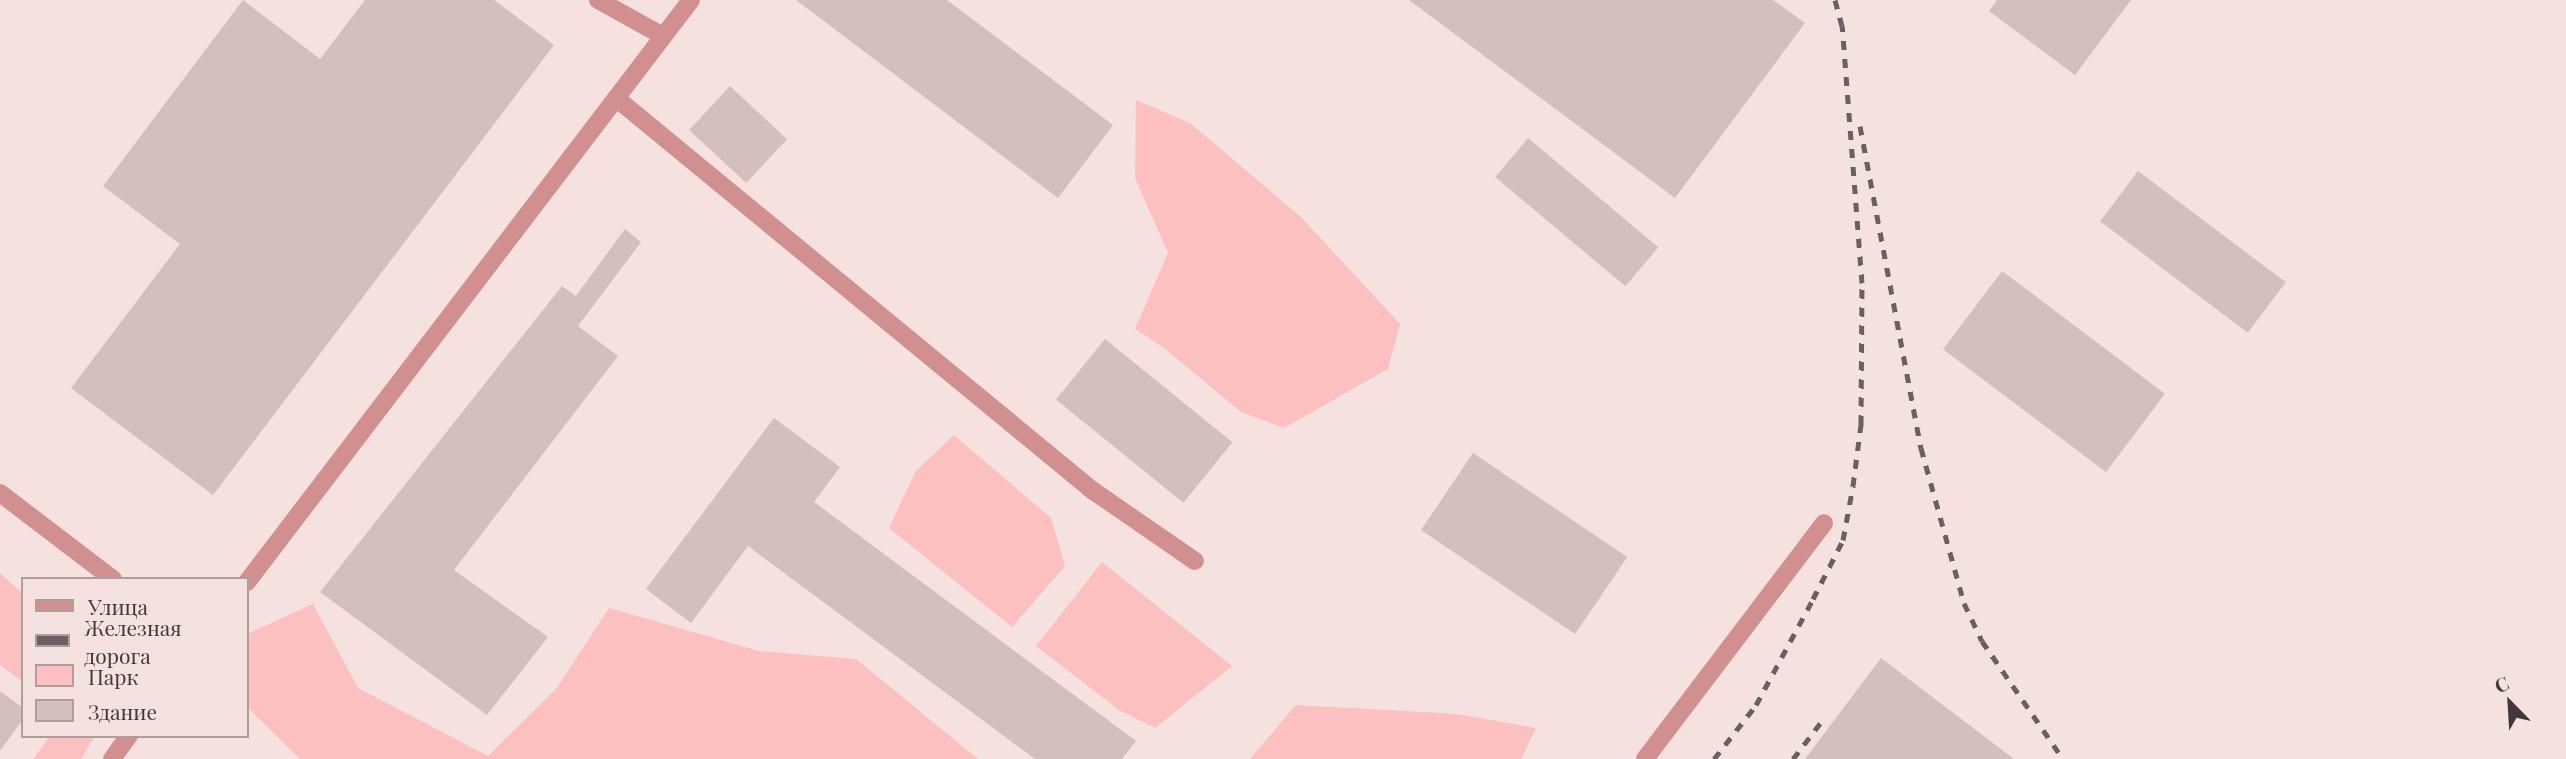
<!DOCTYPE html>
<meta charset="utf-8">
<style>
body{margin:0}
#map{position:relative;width:2566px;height:759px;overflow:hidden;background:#f5e1e0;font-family:"Playfair Display",serif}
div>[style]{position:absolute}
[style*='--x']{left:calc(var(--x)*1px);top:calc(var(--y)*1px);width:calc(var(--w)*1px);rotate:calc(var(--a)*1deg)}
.green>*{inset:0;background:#fbc0bf}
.building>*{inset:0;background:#d3bfbe;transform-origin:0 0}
.minor>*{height:18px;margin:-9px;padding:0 9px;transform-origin:9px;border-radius:9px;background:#d1908f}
.rail>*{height:5px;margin-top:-2.5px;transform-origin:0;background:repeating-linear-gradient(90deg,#6b605f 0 9px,transparent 0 18px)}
span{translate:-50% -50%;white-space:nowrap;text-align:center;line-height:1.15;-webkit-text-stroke:6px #f5e1e0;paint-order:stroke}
.legend{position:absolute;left:21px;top:577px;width:228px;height:161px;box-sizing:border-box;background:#f5e1e0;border:2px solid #ad9e9d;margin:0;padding:9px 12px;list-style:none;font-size:21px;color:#413938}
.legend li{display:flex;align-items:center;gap:14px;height:35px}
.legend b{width:35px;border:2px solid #ad9e9d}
.north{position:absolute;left:2475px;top:668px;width:70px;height:70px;-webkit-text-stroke:5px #f5e1e0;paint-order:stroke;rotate:336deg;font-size:19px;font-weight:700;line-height:28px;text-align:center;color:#413938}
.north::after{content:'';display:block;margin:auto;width:24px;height:32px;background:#413938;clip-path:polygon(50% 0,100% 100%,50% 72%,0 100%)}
</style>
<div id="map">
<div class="green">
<div style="clip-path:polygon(1136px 100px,1190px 123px,1301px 217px,1400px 324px,1388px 369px,1284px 428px,1241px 412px,1164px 348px,1135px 329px,1168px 253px,1135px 178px)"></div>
<div style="clip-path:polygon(954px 435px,1051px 518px,1065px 566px,1012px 627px,889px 528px,916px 471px)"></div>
<div style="clip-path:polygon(1102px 562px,1232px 666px,1155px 728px,1119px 710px,1036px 646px)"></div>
<div style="clip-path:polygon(0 573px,23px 594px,23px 682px,0 665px)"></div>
<div style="clip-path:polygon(313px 604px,358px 688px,488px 756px,557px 688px,609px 608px,759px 651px,856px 659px,978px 759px,300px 759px,247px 707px,247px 634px)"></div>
<div style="clip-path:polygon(1296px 705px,1457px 714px,1536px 728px,1521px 759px,1250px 759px)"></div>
<div style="clip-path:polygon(50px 736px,95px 736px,81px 759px,33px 759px)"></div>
</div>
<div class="building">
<div style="clip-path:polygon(243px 0,320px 59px,365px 0,494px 0,554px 45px,213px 495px,71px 388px,180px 244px,103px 186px)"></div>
<div style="clip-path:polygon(796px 0,947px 0,1113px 125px,1058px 198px)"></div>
<div style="clip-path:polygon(1409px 0,1773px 0,1805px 23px,1675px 198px)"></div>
<div style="clip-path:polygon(1997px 0,2131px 0,2075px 75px,1989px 11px)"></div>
<div style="left:730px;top:86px;width:78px;height:60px;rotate:43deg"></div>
<div style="left:1528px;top:138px;width:170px;height:51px;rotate:40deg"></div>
<div style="left:2138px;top:171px;width:185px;height:63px;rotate:37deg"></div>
<div style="clip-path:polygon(625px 229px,641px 242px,578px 326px,618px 356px,454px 570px,548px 637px,487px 715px,320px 592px,562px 286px,576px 296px)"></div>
<div style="left:2002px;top:271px;width:204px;height:98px;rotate:37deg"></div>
<div style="left:1105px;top:339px;width:164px;height:78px;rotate:39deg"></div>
<div style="clip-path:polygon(774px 418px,840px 467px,814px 502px,1136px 741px,1122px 759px,1035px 759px,748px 546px,691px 623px,646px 589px)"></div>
<div style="left:1473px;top:453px;width:186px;height:93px;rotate:34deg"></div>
<div style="clip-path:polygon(1881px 658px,2014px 759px,1805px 759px)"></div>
<div style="clip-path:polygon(0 691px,23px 708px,23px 719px,0 751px)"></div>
</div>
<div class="minor">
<div style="--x:598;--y:0;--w:74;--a:29"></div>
<div style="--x:616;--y:98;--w:617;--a:39.47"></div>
<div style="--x:1092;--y:490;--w:125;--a:34.6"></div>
<div style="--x:0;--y:493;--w:142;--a:37.3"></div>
<div style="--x:247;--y:582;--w:732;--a:-52.66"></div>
<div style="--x:112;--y:759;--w:29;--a:-54"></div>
<div style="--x:1645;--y:759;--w:296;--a:-52.8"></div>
</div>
<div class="rail">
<div style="--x:1860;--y:126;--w:328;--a:79.3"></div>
<div style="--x:1921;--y:448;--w:161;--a:74.5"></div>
<div style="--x:1964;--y:603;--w:42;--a:64.7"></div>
<div style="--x:1982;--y:641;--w:143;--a:55.5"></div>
<div style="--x:1714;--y:759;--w:68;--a:-52.1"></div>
<div style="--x:1756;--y:705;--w:120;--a:-61.7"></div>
<div style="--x:1813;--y:599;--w:66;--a:-63"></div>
<div style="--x:1843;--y:540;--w:55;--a:-79.5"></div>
<div style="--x:1853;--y:486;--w:63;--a:-82.6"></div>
<div style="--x:1861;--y:424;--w:141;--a:-89.6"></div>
<div style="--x:1862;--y:283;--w:258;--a:-94.4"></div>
<div style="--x:1842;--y:26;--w:27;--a:-105"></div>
<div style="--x:1793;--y:759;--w:48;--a:-52.7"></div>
</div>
<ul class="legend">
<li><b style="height:9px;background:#d1908f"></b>Улица</li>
<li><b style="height:9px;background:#6b605f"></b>Железная дорога</li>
<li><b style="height:19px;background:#fbc0bf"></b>Парк</li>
<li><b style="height:19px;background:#d3bfbe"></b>Здание</li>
</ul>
<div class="north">С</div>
</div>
